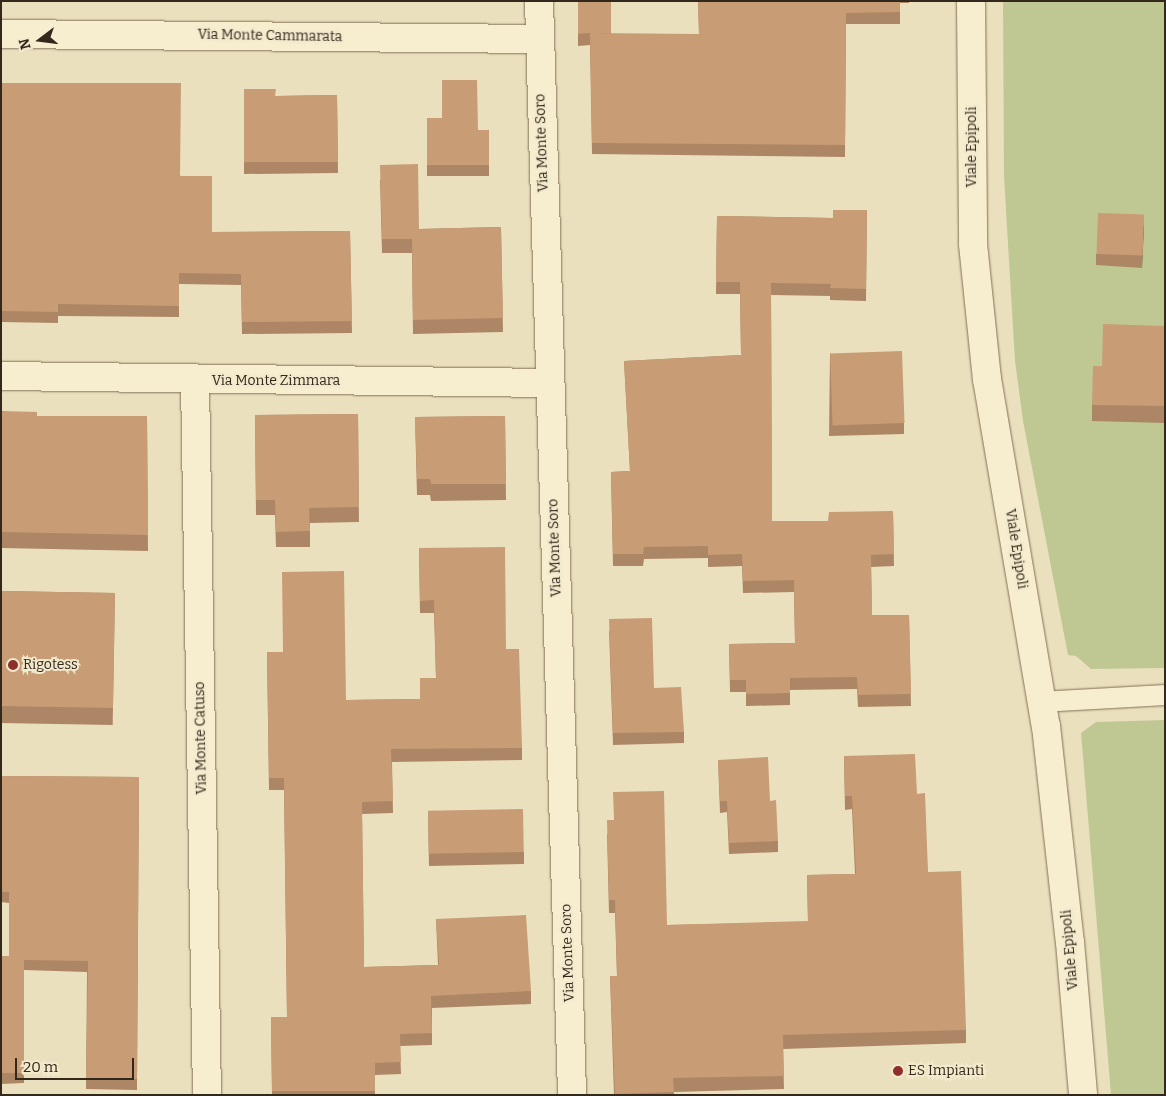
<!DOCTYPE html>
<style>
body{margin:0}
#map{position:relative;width:1166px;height:1096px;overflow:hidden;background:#ebe0be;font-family:Bitter,serif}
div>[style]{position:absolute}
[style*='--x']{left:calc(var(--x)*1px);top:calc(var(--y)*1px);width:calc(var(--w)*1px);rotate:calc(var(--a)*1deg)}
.green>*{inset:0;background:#bfc893}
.roads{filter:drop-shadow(0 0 1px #837157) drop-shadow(0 0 1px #837157)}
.lane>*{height:20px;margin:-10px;padding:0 10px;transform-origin:10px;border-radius:10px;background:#f7eed0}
.street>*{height:28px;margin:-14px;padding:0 14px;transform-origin:14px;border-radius:14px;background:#f7eed0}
.secondary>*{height:28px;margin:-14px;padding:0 14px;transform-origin:14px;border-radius:14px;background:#f7eed0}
.wall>*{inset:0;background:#ac8665;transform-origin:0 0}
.shaded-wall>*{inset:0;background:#8c6d52}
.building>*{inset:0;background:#c89c75;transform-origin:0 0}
.dots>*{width:14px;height:14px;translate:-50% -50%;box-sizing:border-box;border:2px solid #f3eacd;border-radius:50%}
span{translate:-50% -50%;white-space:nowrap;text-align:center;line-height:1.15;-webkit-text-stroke:4px #f3eacd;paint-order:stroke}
.street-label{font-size:14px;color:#33281c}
.poi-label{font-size:14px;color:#33281c}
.left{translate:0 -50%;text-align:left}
.frame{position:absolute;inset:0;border:2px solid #33281c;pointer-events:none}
.north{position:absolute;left:15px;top:15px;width:50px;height:50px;-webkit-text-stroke:4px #f3eacd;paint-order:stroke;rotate:255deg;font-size:14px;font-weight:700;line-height:20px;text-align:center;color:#33281c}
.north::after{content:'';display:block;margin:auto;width:18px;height:22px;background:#33281c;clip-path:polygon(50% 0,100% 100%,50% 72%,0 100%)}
.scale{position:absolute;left:15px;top:1058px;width:119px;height:22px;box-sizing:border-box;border:2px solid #33281c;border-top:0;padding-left:6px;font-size:15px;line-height:18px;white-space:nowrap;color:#33281c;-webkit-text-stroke:4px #f3eacd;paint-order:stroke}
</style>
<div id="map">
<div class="green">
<div style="clip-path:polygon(1003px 1px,1165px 1px,1165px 668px,1091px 669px,1076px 656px,1068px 655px,1023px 421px,1015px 361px,1004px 177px)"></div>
<div style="clip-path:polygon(1165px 720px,1165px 1095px,1111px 1095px,1081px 733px,1096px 722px)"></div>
</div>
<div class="roads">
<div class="lane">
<div style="--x:1041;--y:702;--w:124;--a:-3.2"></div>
</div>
<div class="street">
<div style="--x:539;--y:1;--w:1094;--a:88.27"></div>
<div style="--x:1;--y:34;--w:538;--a:0.53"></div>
<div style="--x:1;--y:376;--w:549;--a:0.73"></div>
<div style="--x:195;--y:381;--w:714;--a:89.04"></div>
</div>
<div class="secondary">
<div style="--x:971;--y:1;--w:243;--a:89.5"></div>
<div style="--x:973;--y:244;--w:136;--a:84.1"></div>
<div style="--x:987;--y:379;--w:352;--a:80.4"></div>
<div style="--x:1046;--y:726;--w:217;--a:83.7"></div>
<div style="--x:1070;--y:942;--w:154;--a:85.1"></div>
</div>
</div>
<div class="wall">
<div style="left:1px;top:1px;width:36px;height:1px"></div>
<div style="clip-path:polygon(578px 1px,611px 1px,611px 34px,699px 34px,698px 1px,909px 1px,909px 3px,900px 3px,900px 24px,846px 24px,845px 157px,592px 154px,590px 45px,578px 46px)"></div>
<div style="clip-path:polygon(1px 83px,181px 176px,212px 232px,350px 231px,352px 333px,242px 334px,241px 285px,179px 284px,179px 317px,58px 316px,58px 323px,1px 322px)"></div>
<div style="clip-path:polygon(244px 89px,276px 96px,337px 95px,338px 173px,244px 174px)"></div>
<div style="clip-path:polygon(427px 118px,478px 130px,489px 130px,489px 176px,427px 176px)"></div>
<div style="clip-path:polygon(380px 179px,419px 229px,501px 227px,503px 332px,413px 334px,412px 253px,382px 253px)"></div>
<div style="clip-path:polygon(867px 210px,866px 301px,830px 300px,830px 296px,771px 295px,772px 521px,828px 521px,893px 511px,894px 566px,871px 567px,872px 615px,909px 615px,911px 706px,858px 707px,857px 689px,790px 690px,790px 705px,746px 706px,746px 692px,730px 692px,729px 644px,795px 643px,794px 592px,743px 593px,742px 566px,708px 567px,708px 558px,644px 559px,643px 566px,613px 566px,611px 472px,630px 471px,624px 361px,741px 355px,740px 294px,716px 294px,717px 216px,833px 218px)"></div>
<div style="clip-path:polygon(1144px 226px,1142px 268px,1096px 265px,1096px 254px)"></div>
<div style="clip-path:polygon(1165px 326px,1165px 423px,1092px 421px,1092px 405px,1102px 366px)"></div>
<div style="clip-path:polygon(830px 353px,904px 423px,904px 434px,829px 436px)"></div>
<div style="clip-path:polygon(1px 411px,37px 416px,147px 416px,148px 551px,1px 548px)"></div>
<div style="clip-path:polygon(358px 414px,359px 522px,310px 523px,310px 547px,276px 547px,275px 515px,256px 515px,255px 415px)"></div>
<div style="clip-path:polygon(505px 416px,506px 500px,431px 501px,430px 495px,417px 495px,415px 417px)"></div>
<div style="clip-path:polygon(419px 548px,506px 649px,522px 748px,522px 760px,392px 762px,393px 813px,362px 814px,364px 967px,438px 965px,436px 919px,531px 991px,531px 1004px,432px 1008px,432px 1045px,400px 1046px,401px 1074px,375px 1075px,375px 1095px,272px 1095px,271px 1017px,287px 1017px,284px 790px,269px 790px,267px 652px,346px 700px,420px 699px,436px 678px,434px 613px,420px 613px)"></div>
<div style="left:1px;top:591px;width:114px;height:132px;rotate:1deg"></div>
<div style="clip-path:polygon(609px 630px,654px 688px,684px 732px,684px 743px,613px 745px)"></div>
<div style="clip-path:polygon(844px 756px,917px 794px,928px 872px,966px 1030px,966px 1043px,783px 1049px,784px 1089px,674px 1092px,674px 1095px,614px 1095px,610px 976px,617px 976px,615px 913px,609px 913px,607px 833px,667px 925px,808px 922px,807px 875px,855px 874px,852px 809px,845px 810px)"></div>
<div style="clip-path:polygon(718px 760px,778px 841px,778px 852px,729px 854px,727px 812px,720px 813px)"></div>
<div style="clip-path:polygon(1px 776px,139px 777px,137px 1090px,86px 1089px,87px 972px,24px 970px,24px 1083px,1px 1084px,1px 956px,9px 956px,9px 903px,1px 902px)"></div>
<div style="clip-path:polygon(428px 811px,524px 852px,524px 864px,429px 866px)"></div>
</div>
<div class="shaded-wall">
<div style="clip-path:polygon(1144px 215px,1144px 226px,1142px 268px,1142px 256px)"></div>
</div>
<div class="building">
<div style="clip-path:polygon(578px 1px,611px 1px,611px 33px,591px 33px,699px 34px,698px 1px,900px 1px,900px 12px,846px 13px,845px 145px,592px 143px,590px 33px,578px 34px)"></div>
<div style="clip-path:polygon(442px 80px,477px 80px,478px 130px,489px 130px,489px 165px,427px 165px,427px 118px,442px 118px)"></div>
<div style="clip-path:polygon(1px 83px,181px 83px,180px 176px,212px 176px,212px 232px,350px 231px,352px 321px,242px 322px,241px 274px,179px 273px,179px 306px,58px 304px,58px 312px,1px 311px)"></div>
<div style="clip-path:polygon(244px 89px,276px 89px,275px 96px,337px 95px,338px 162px,244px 162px)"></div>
<div style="clip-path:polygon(418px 164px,419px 229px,501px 227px,503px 318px,413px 320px,412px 239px,382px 239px,380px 165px)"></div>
<div style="clip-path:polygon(833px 210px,867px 210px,866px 289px,830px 288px,831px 284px,771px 283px,772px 521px,828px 521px,829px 512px,893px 511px,894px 554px,871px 555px,872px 615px,909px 615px,911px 694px,858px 695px,857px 677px,790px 678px,790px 693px,746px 694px,746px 680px,730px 680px,729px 644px,795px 643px,794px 580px,743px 581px,742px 554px,708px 555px,708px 546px,644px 547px,643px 554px,613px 554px,611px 472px,630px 471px,624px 361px,741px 355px,740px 282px,716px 282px,717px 216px,833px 218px)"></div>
<div style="left:1098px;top:213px;width:46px;height:41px;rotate:2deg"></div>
<div style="clip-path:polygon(1103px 324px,1165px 326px,1165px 406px,1092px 405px,1093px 366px,1102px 366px)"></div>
<div style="left:902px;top:351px;width:72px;height:72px;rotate:88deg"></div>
<div style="clip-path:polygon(1px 411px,37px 412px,37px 416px,147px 416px,148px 535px,1px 532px)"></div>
<div style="clip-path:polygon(358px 414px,359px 507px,309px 508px,310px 531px,276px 532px,275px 500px,256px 500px,255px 415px)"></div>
<div style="clip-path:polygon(505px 416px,506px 484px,431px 484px,430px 479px,417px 479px,415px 417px)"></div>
<div style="clip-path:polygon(505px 547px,506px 649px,519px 649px,522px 748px,391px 749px,393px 801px,362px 802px,364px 967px,439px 965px,436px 919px,526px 915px,531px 991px,431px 996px,432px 1033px,400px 1034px,401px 1062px,375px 1063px,375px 1091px,272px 1091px,271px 1017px,287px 1017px,284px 778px,269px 778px,267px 652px,283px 652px,282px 572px,344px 571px,346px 700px,420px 699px,420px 678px,436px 678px,434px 600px,420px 601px,419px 548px)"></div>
<div style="left:1px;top:591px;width:114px;height:115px;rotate:1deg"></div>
<div style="clip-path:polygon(652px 618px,654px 688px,681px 687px,684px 732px,613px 733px,609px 619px)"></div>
<div style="clip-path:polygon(915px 754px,917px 794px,925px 793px,928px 872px,961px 871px,966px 1030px,783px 1035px,784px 1076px,673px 1078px,674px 1092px,615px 1094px,610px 976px,617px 976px,615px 900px,609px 900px,607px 820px,614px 820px,613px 792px,664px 791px,667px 925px,808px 921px,807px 875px,856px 874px,852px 796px,845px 796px,844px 756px)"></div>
<div style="clip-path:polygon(768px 757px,770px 801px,776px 800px,778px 841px,729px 843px,727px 801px,720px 801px,718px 760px)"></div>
<div style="clip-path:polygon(1px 776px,139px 777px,137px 1079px,86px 1078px,88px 961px,24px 960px,24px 1073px,1px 1073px,1px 956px,9px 956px,9px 892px,1px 892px)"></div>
<div style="left:523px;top:809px;width:43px;height:95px;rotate:89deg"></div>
</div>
<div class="dots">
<div style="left:13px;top:665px;background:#8f2f2a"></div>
<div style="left:898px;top:1071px;background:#8f2f2a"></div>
</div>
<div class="street-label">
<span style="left:270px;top:36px;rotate:1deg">Via Monte Cammarata</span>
<span style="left:542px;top:143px;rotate:-92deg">Via Monte Soro</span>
<span style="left:972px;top:147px;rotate:-90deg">Viale Epipoli</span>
<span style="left:276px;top:381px">Via Monte Zimmara</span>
<span style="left:555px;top:548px;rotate:-92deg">Via Monte Soro</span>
<span style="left:1016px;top:549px;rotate:81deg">Viale Epipoli</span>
<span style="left:201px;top:738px;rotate:-91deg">Via Monte Catuso</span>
<span style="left:1070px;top:950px;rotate:-95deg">Viale Epipoli</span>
<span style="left:568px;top:953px;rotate:-92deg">Via Monte Soro</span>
</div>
<div class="poi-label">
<span class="left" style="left:23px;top:665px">Rigotess</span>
<span class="left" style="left:908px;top:1071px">ES Impianti</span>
</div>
<div class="frame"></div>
<div class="north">N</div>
<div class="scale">20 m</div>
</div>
